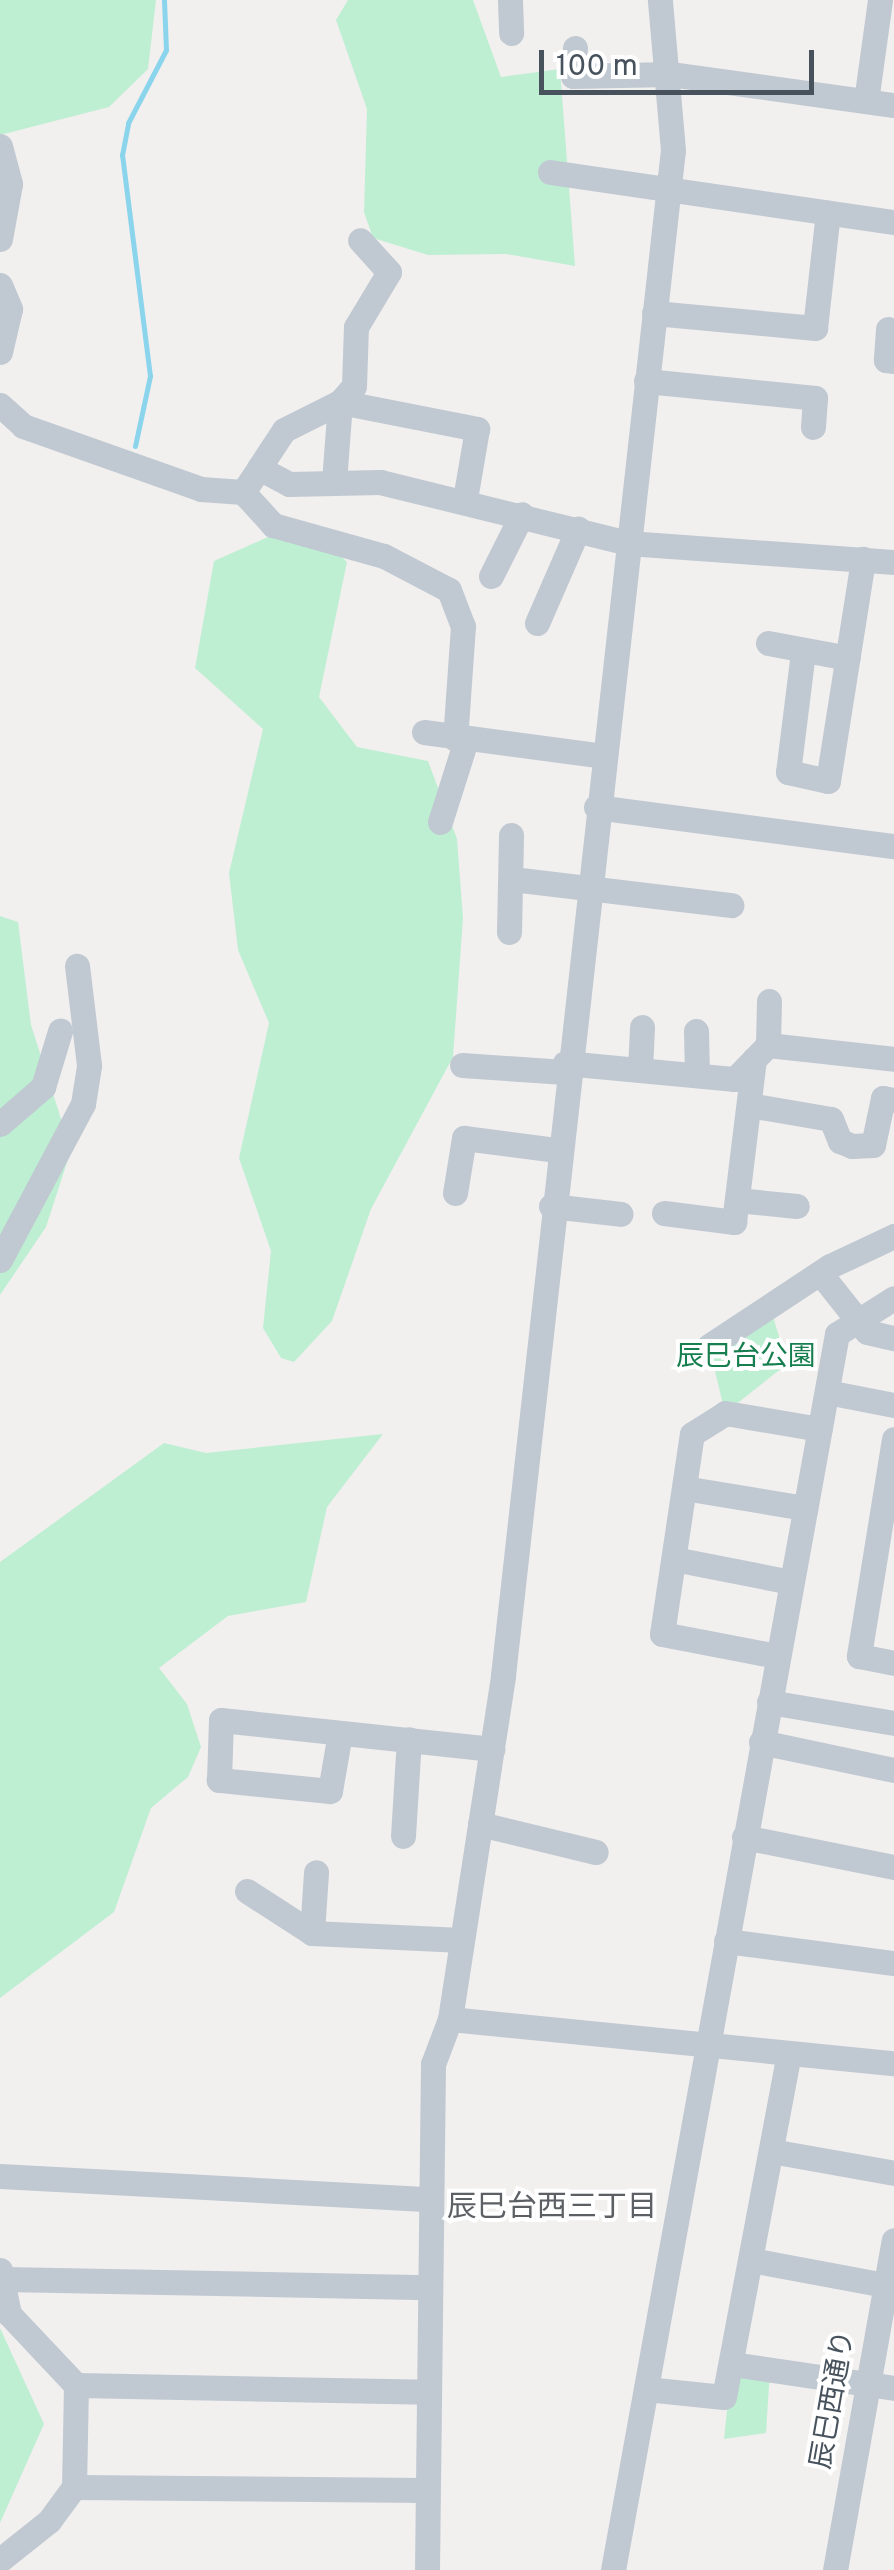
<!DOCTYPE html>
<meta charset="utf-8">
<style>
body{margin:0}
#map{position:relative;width:894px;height:2570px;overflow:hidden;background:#f2efef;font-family:Overpass,"Noto Sans JP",sans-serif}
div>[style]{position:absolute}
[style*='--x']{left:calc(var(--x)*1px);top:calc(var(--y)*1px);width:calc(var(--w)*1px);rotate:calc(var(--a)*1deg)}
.green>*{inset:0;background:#beefd3}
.stream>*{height:5px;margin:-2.5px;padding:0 2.5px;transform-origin:2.5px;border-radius:2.5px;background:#8bd5ec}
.minor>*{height:25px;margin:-12.5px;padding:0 12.5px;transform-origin:12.5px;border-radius:12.5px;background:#c0c9d1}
span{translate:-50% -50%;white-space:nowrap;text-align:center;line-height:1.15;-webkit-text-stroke:8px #fff;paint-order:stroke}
.park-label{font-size:28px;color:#177f4f}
.street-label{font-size:28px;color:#47525d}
.neighbourhood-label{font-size:30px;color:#5c5f64}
.scale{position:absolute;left:539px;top:50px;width:275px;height:45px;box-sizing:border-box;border:5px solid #47525d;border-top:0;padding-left:12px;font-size:30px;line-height:35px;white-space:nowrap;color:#47525d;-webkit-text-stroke:8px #fff;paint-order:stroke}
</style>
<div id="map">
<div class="green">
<div style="clip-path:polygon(0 0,156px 0,148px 69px,109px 107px,0 135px)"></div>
<div style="clip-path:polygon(348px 0,473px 0,501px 77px,560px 69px,575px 266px,506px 254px,428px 255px,373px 238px,364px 212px,367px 109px,336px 20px)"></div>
<div style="clip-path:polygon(304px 521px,347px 562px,319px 697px,357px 747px,428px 761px,457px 839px,463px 918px,453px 1057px,371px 1209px,332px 1321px,294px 1362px,281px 1358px,263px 1328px,271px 1251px,239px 1158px,269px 1023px,238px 950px,229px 873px,263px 729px,195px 668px,214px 561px)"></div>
<div style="clip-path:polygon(0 916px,18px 922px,31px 1025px,71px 1150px,46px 1227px,0 1295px)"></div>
<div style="clip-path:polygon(770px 1306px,787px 1364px,725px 1413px,709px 1346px)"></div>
<div style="clip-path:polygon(383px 1434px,327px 1507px,306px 1602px,228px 1616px,159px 1668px,187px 1704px,201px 1747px,188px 1777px,151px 1808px,114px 1912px,0 1998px,0 1562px,164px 1443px,206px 1453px)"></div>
<div style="clip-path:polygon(0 2328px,44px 2424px,0 2523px)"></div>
<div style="clip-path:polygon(732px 2364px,770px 2370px,766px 2433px,724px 2439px)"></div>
</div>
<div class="stream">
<div style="--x:135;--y:446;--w:72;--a:-77.9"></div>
<div style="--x:150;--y:376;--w:223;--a:-97.2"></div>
<div style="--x:122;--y:155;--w:33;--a:-79"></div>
<div style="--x:128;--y:123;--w:82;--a:-62.5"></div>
<div style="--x:166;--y:50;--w:50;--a:-92.3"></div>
</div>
<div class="minor">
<div style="--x:510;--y:0;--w:33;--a:88"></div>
<div style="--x:575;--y:48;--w:28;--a:94"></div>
<div style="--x:573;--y:76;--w:97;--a:-1.2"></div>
<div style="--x:670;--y:74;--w:226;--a:7.9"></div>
<div style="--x:866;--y:101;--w:102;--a:-82.1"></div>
<div style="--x:0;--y:146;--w:39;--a:75"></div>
<div style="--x:10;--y:184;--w:56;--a:100.3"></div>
<div style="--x:550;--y:172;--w:348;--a:8.3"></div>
<div style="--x:0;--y:285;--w:26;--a:67"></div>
<div style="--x:10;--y:309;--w:44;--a:103.1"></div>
<div style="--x:654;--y:313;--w:162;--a:5.3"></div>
<div style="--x:815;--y:328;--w:116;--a:-83.6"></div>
<div style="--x:888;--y:329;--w:31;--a:94"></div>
<div style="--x:886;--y:360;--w:8;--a:7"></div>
<div style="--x:646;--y:381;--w:170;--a:5.7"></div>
<div style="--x:815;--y:398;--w:29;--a:94"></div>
<div style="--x:0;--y:405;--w:31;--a:42"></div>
<div style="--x:23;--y:426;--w:189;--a:19.5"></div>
<div style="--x:201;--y:489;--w:42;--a:4.1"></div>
<div style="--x:243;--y:492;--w:29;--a:-56"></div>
<div style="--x:259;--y:468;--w:34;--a:28"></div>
<div style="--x:289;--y:484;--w:91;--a:-1.3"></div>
<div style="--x:380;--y:482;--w:255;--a:13.8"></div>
<div style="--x:628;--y:543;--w:267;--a:4.1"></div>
<div style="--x:259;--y:468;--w:45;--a:-56.7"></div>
<div style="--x:284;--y:430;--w:63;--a:-26.6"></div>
<div style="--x:340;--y:402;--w:21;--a:-49"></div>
<div style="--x:354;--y:386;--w:59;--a:-88.1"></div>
<div style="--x:356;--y:327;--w:64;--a:-59"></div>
<div style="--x:389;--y:272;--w:43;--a:-132.2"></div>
<div style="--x:334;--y:482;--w:80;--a:-85.7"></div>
<div style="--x:340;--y:402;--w:140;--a:11.1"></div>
<div style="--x:477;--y:429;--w:71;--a:99.7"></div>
<div style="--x:243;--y:492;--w:45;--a:47.7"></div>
<div style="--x:273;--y:525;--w:115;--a:15.6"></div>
<div style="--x:384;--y:556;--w:73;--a:27.6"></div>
<div style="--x:449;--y:590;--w:39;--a:69"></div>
<div style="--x:463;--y:626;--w:113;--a:94"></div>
<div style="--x:491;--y:576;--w:69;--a:-63.4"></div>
<div style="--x:537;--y:623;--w:103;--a:-66.4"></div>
<div style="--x:768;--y:643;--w:81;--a:10.6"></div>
<div style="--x:803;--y:652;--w:121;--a:97.1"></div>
<div style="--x:788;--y:772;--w:41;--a:12.7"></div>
<div style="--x:828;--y:781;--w:225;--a:-81"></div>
<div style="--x:424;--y:732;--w:181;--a:7.6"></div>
<div style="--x:596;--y:807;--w:301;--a:7.5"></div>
<div style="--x:440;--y:822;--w:86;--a:-72.4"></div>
<div style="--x:512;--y:879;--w:221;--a:6.8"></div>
<div style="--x:509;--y:932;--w:97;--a:-88.8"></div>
<div style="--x:696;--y:1031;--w:44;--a:88.7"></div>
<div style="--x:768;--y:1045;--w:44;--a:-88.7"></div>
<div style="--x:565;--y:1063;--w:171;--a:5.4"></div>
<div style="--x:735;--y:1079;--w:47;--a:-45.9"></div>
<div style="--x:768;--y:1045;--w:127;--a:6.3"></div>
<div style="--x:462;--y:1065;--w:103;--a:3.9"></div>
<div style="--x:640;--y:1070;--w:43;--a:-87.3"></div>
<div style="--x:749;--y:1105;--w:83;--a:9.7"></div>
<div style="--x:831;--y:1119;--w:24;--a:68"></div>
<div style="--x:840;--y:1141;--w:13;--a:23"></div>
<div style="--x:852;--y:1146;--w:21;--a:-3"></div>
<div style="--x:873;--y:1145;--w:48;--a:-78"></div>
<div style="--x:883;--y:1098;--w:11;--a:10"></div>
<div style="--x:0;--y:1124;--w:57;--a:-40.7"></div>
<div style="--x:43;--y:1087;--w:59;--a:-73.1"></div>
<div style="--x:455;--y:1193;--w:56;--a:-80.7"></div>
<div style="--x:464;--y:1138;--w:94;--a:7.4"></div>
<div style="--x:737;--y:1200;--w:60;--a:5.7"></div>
<div style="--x:551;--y:1206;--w:70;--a:6.5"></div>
<div style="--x:664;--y:1213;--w:71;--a:7.3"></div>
<div style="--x:734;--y:1222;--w:164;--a:-83"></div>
<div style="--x:0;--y:1260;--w:177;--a:-62"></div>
<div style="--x:83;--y:1104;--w:39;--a:-81"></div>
<div style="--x:89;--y:1065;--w:100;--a:-96.9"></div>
<div style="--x:820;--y:1273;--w:75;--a:51.5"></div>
<div style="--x:867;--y:1332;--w:28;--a:13"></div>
<div style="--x:709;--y:1346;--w:145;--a:-33.5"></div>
<div style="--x:830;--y:1266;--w:71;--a:-25.1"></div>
<div style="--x:827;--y:1392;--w:68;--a:11"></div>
<div style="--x:894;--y:1439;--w:220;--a:99.2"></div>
<div style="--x:859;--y:1656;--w:36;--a:11"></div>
<div style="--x:684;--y:1488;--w:123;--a:9.4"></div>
<div style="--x:674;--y:1559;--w:119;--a:11.1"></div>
<div style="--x:777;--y:1656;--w:117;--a:-169.2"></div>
<div style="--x:662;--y:1634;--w:202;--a:-81.5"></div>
<div style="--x:692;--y:1434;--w:39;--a:-32"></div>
<div style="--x:725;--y:1413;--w:96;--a:9.6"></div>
<div style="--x:769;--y:1702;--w:127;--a:9.5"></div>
<div style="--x:340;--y:1733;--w:59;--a:99.8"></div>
<div style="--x:330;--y:1791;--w:112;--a:-174.3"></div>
<div style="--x:219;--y:1780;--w:60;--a:-88.1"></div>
<div style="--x:221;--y:1720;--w:273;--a:6.1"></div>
<div style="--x:761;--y:1742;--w:136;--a:11.9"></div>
<div style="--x:480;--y:1824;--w:119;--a:13.6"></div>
<div style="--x:403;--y:1836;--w:97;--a:-86.5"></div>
<div style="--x:744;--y:1837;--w:153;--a:11.3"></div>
<div style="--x:247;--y:1891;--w:77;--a:32.9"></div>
<div style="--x:312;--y:1933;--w:150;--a:2.7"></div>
<div style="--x:312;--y:1933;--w:61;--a:-86.2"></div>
<div style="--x:726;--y:1941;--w:169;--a:7.5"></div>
<div style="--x:450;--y:2019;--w:446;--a:5.7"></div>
<div style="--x:771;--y:2151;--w:125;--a:10.1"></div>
<div style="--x:0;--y:2176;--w:430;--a:3.1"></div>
<div style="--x:751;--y:2260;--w:136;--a:10.6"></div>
<div style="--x:0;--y:2270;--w:45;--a:78.4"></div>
<div style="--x:9;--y:2314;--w:98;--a:46.7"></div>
<div style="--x:76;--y:2385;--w:102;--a:91.1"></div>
<div style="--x:74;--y:2487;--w:42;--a:126.3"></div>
<div style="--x:49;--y:2521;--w:63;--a:141.5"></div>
<div style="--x:3;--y:2279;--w:425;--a:1.1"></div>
<div style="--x:732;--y:2364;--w:164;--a:8.4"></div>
<div style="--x:76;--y:2385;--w:351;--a:1.1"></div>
<div style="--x:646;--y:2389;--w:78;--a:5.9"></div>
<div style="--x:724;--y:2397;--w:349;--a:-79.3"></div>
<div style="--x:74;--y:2487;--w:353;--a:0.5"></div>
<div style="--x:427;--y:2570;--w:506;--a:-89.32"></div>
<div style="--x:433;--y:2064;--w:48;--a:-69.3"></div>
<div style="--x:450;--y:2019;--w:348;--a:-81.2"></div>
<div style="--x:503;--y:1675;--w:1534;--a:-83.64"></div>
<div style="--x:673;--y:150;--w:151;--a:-95"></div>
<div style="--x:613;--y:2570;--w:1256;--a:-79.73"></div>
<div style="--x:837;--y:1334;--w:67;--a:-32.3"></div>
<div style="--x:835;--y:2570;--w:335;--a:-79.9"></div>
</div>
<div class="park-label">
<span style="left:746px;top:1358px">辰巳台公園</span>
</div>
<div class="street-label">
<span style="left:834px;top:2400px;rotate:-80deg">辰巳西通り</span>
</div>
<div class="neighbourhood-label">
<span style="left:552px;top:2209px">辰巳台西三丁目</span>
</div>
<div class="scale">100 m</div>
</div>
